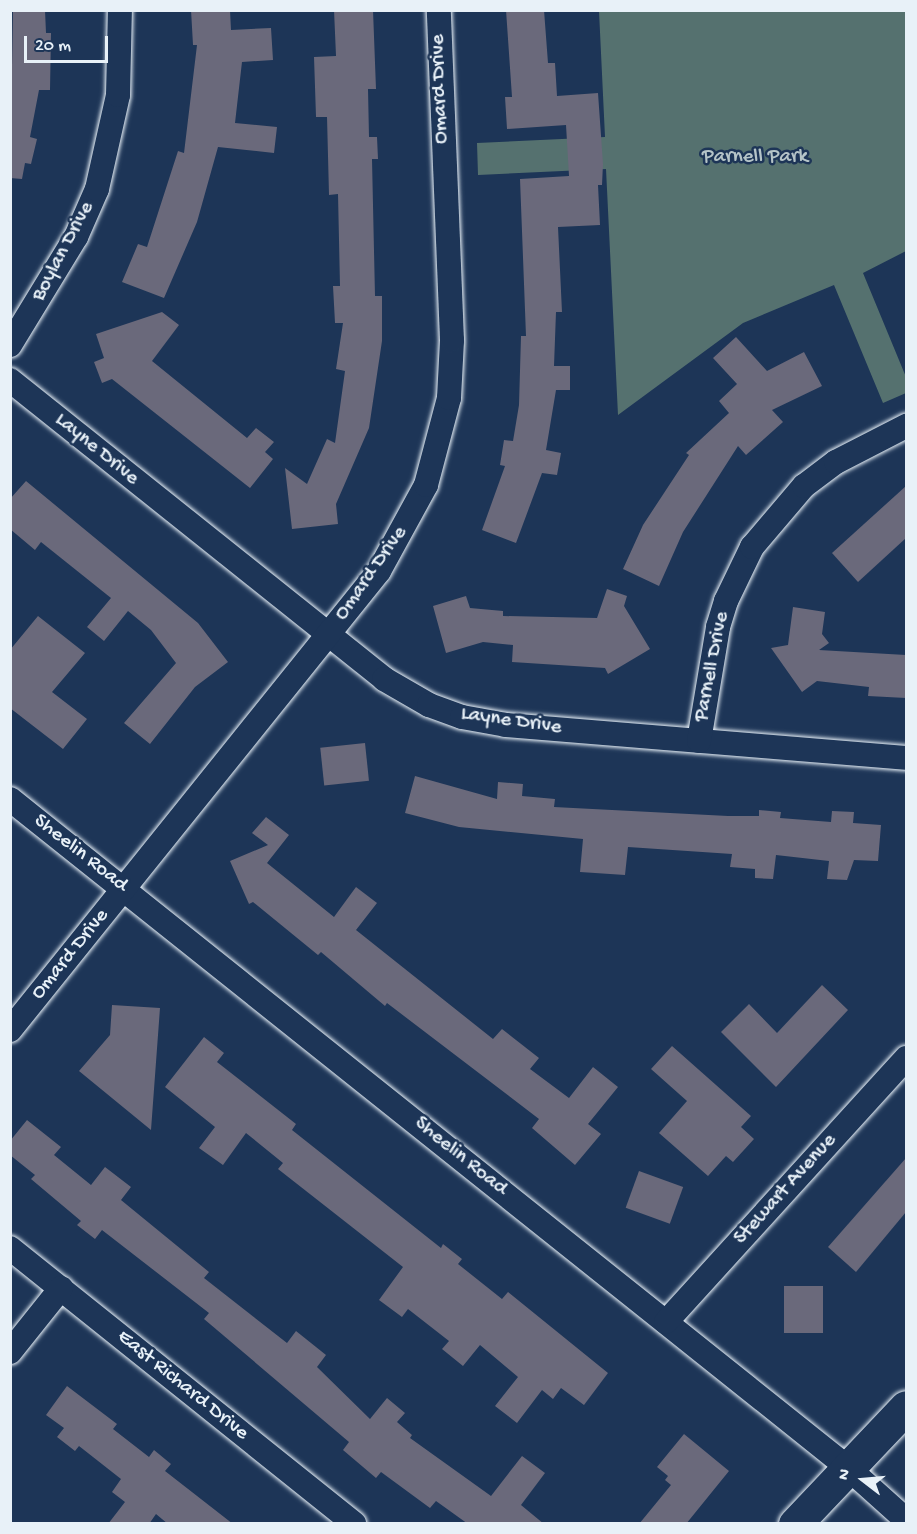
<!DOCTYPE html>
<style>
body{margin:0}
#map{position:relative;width:917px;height:1534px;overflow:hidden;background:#1d3557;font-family:"Gochi Hand",sans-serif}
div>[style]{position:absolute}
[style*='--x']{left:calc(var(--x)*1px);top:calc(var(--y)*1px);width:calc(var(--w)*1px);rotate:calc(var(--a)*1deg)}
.green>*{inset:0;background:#55716f}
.building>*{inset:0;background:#6a697b;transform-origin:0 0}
.roads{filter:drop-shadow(0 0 2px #e8f1f8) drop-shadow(0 0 2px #e8f1f8)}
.minor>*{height:24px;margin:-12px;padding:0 12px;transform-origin:12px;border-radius:12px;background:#1d3557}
.secondary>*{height:33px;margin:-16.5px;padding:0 16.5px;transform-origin:16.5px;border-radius:16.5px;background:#1d3557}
span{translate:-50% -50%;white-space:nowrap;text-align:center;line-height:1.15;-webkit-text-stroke:5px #1d3557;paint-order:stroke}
.street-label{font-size:21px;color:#e8f1f8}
.park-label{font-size:21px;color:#b5c4c8}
.frame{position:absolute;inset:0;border:12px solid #e8f1f8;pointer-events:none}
.north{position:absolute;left:833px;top:1450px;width:60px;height:60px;-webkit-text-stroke:4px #1d3557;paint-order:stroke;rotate:286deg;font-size:16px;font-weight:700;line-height:24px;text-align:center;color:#e8f1f8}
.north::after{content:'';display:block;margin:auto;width:21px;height:27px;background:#e8f1f8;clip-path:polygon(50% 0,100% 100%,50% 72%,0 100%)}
.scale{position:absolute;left:24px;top:36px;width:84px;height:27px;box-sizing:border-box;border:3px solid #e8f1f8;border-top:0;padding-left:8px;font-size:18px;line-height:21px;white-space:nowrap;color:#e8f1f8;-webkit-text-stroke:4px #1d3557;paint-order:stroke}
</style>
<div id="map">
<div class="green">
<div style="clip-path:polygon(599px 11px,906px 11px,906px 251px,863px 273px,906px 377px,906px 393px,883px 403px,834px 285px,743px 323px,618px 415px,606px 169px,478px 175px,477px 143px,605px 137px)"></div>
</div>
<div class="building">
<div style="clip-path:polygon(13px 10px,45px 10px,46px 33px,51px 33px,50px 90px,39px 90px,30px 137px,37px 139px,31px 164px,25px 163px,22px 179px,10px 178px)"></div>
<div style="clip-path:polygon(191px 10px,230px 10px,231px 30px,271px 28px,273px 60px,242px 62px,235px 123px,277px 127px,274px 153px,218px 147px,197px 222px,164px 298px,122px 282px,138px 244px,147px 247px,178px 151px,184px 153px,197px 45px,193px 45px)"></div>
<div style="clip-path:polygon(334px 10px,373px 10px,376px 89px,368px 89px,369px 137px,377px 137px,378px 159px,372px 159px,375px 296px,382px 296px,382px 341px,369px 428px,336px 504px,338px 524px,292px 529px,285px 468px,307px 484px,327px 439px,335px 443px,345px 371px,336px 369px,343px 323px,335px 323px,333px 286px,340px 286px,338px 194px,329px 195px,327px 117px,316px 117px,314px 57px,336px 56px)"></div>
<div style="clip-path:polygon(506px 10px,544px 10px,548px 63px,555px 63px,557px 96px,598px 93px,603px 164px,602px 185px,598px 185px,600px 225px,558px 227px,562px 312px,556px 312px,554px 366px,570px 366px,570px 390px,556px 390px,546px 450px,561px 453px,557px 475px,542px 473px,516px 543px,482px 530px,505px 466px,500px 465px,504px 440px,513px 441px,519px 405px,521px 336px,526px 336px,520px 179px,569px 176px,566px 125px,507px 129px,505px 97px,512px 97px)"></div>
<div style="clip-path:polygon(162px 312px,179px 325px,152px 361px,247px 438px,256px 428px,274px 442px,265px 452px,273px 459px,250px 488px,112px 379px,102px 383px,94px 362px,104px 358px,96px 334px)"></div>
<div style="clip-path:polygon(736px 337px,767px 371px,804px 352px,822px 386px,772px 410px,783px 422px,746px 455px,738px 446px,683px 532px,659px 586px,623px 569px,643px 525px,689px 455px,686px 453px,729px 413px,719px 401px,737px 384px,713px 358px)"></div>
<div style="clip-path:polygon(26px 481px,198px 623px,228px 662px,195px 687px,150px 744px,124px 723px,176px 663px,151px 630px,128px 611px,104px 641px,87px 627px,111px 598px,41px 542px,35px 550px,10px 529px,10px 499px)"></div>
<div style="clip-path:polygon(906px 486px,906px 538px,858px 582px,832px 553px)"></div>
<div style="clip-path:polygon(607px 589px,627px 596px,624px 606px,650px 649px,608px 674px,605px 668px,512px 662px,513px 645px,483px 642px,446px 653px,433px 606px,466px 596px,470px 608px,503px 611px,503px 616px,597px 618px)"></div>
<div style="clip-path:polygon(793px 607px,825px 612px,822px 634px,829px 643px,819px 650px,906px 655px,906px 698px,868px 696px,869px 687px,817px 681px,802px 692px,771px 648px,788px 645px)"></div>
<div style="clip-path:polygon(38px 616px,85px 653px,52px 692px,87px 719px,63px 749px,10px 708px,10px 650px)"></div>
<div style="left:365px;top:743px;width:38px;height:45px;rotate:84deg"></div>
<div style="clip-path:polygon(415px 776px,497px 799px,498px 782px,523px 784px,522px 796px,555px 799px,554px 807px,728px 816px,759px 816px,759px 810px,781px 812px,780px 818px,831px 822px,832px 811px,854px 812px,853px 823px,881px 825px,878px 861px,854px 860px,847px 880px,827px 879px,829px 861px,776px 855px,773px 879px,755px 878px,755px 869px,730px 867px,732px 854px,628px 847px,625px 875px,580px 872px,583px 839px,459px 827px,405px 813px)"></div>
<div style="clip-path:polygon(266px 817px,289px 835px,267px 863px,334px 917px,356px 887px,377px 903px,356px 930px,493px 1039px,502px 1029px,539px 1058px,530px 1069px,569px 1098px,593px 1067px,618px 1087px,588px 1124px,601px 1134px,575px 1165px,532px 1128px,539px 1119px,387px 1003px,385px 1006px,321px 952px,318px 955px,253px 902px,249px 904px,230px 861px,268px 845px,252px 833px)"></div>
<div style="clip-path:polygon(822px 985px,848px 1010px,776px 1087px,721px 1032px,749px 1004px,777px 1033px)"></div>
<div style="clip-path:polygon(112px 1005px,160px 1008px,151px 1130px,79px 1071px,110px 1035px)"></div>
<div style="clip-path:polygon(204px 1037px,224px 1053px,217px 1062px,296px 1124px,292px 1130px,441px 1248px,443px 1244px,462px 1259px,458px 1264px,502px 1299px,508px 1292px,608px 1373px,584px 1405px,561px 1388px,553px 1399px,542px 1390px,517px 1423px,495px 1406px,518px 1377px,480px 1345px,463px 1366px,442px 1349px,449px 1341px,408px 1309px,402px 1317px,379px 1300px,403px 1267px,278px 1169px,283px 1163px,246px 1133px,223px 1165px,199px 1148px,215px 1127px,165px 1087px)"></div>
<div style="clip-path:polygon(672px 1046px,751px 1116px,741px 1127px,754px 1139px,733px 1162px,726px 1156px,708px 1176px,659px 1133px,687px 1101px,651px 1069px)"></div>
<div style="clip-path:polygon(27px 1120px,61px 1147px,54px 1155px,91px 1185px,105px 1167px,131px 1187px,121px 1200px,209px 1272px,204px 1278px,287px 1343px,296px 1331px,326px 1355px,317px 1367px,370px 1419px,387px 1398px,405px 1413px,397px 1422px,412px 1435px,410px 1438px,491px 1496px,522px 1456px,545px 1473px,521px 1505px,544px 1524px,468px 1524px,436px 1501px,430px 1508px,381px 1472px,376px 1478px,343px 1450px,349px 1442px,204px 1319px,209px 1313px,102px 1230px,95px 1239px,77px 1225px,81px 1221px,31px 1179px,35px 1175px,10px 1155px,10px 1141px)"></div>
<div style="clip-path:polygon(906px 1158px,906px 1212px,856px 1272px,828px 1247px)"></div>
<div style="left:639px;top:1171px;width:47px;height:39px;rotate:20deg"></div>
<div style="left:784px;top:1286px;width:39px;height:47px"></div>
<div style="clip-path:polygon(67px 1386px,117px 1424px,113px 1429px,149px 1457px,154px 1450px,171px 1464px,165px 1471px,233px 1524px,168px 1524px,156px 1514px,149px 1524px,108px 1524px,125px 1502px,112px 1492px,121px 1479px,79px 1446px,75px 1451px,57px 1437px,64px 1428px,46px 1415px)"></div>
<div style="clip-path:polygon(684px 1434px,729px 1471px,686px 1524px,639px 1524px,671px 1485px,665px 1480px,668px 1476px,657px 1467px)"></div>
</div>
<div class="roads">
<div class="minor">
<div style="--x:10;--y:345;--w:127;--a:-58.6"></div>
<div style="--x:76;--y:237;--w:52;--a:-66.4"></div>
<div style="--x:97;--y:189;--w:96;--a:-77.4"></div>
<div style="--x:118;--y:95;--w:85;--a:-88.7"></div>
<div style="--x:10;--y:380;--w:479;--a:38.6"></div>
<div style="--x:384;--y:679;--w:52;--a:30"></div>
<div style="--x:429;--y:705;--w:35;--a:20"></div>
<div style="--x:462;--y:717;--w:45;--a:10.3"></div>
<div style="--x:506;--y:725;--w:401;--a:4.7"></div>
<div style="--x:699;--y:741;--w:116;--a:-80.5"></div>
<div style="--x:718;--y:627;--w:27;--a:-73"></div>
<div style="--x:726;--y:601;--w:60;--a:-64.3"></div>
<div style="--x:752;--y:547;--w:80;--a:-49.6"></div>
<div style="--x:804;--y:486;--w:40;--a:-37"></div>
<div style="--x:836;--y:462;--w:79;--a:-27.2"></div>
<div style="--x:10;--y:799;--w:1071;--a:38.59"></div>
<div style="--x:847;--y:1467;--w:79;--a:41.9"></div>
<div style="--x:10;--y:1030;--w:589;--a:-51.2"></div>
<div style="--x:379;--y:571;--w:98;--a:-61.3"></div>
<div style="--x:426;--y:485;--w:90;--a:-75.2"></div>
<div style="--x:449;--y:398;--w:58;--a:-87"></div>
<div style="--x:452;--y:340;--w:330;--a:-92.3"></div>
<div style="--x:10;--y:1248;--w:441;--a:38.7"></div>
<div style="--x:666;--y:1322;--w:357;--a:-47.7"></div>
<div style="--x:10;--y:1352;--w:82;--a:-51.4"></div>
</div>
<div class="secondary">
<div style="--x:795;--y:1524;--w:161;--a:-46.5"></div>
</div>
</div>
<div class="street-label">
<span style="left:441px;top:89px;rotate:-92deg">Omard Drive</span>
<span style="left:64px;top:252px;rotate:-62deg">Boylan Drive</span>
<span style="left:96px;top:450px;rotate:39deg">Layne Drive</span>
<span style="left:372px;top:574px;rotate:-55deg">Omard Drive</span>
<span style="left:713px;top:667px;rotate:-79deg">Parnell Drive</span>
<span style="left:511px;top:722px;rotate:8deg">Layne Drive</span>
<span style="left:80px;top:854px;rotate:38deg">Sheelin Road</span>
<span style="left:71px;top:955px;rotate:-51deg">Omard Drive</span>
<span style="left:460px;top:1157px;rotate:39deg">Sheelin Road</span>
<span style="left:786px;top:1190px;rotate:-48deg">Stewart Avenue</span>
<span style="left:182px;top:1386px;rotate:39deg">East Richard Drive</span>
</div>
<div class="park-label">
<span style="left:755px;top:158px">Parnell Park</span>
</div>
<div class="frame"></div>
<div class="north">N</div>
<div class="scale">20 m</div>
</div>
